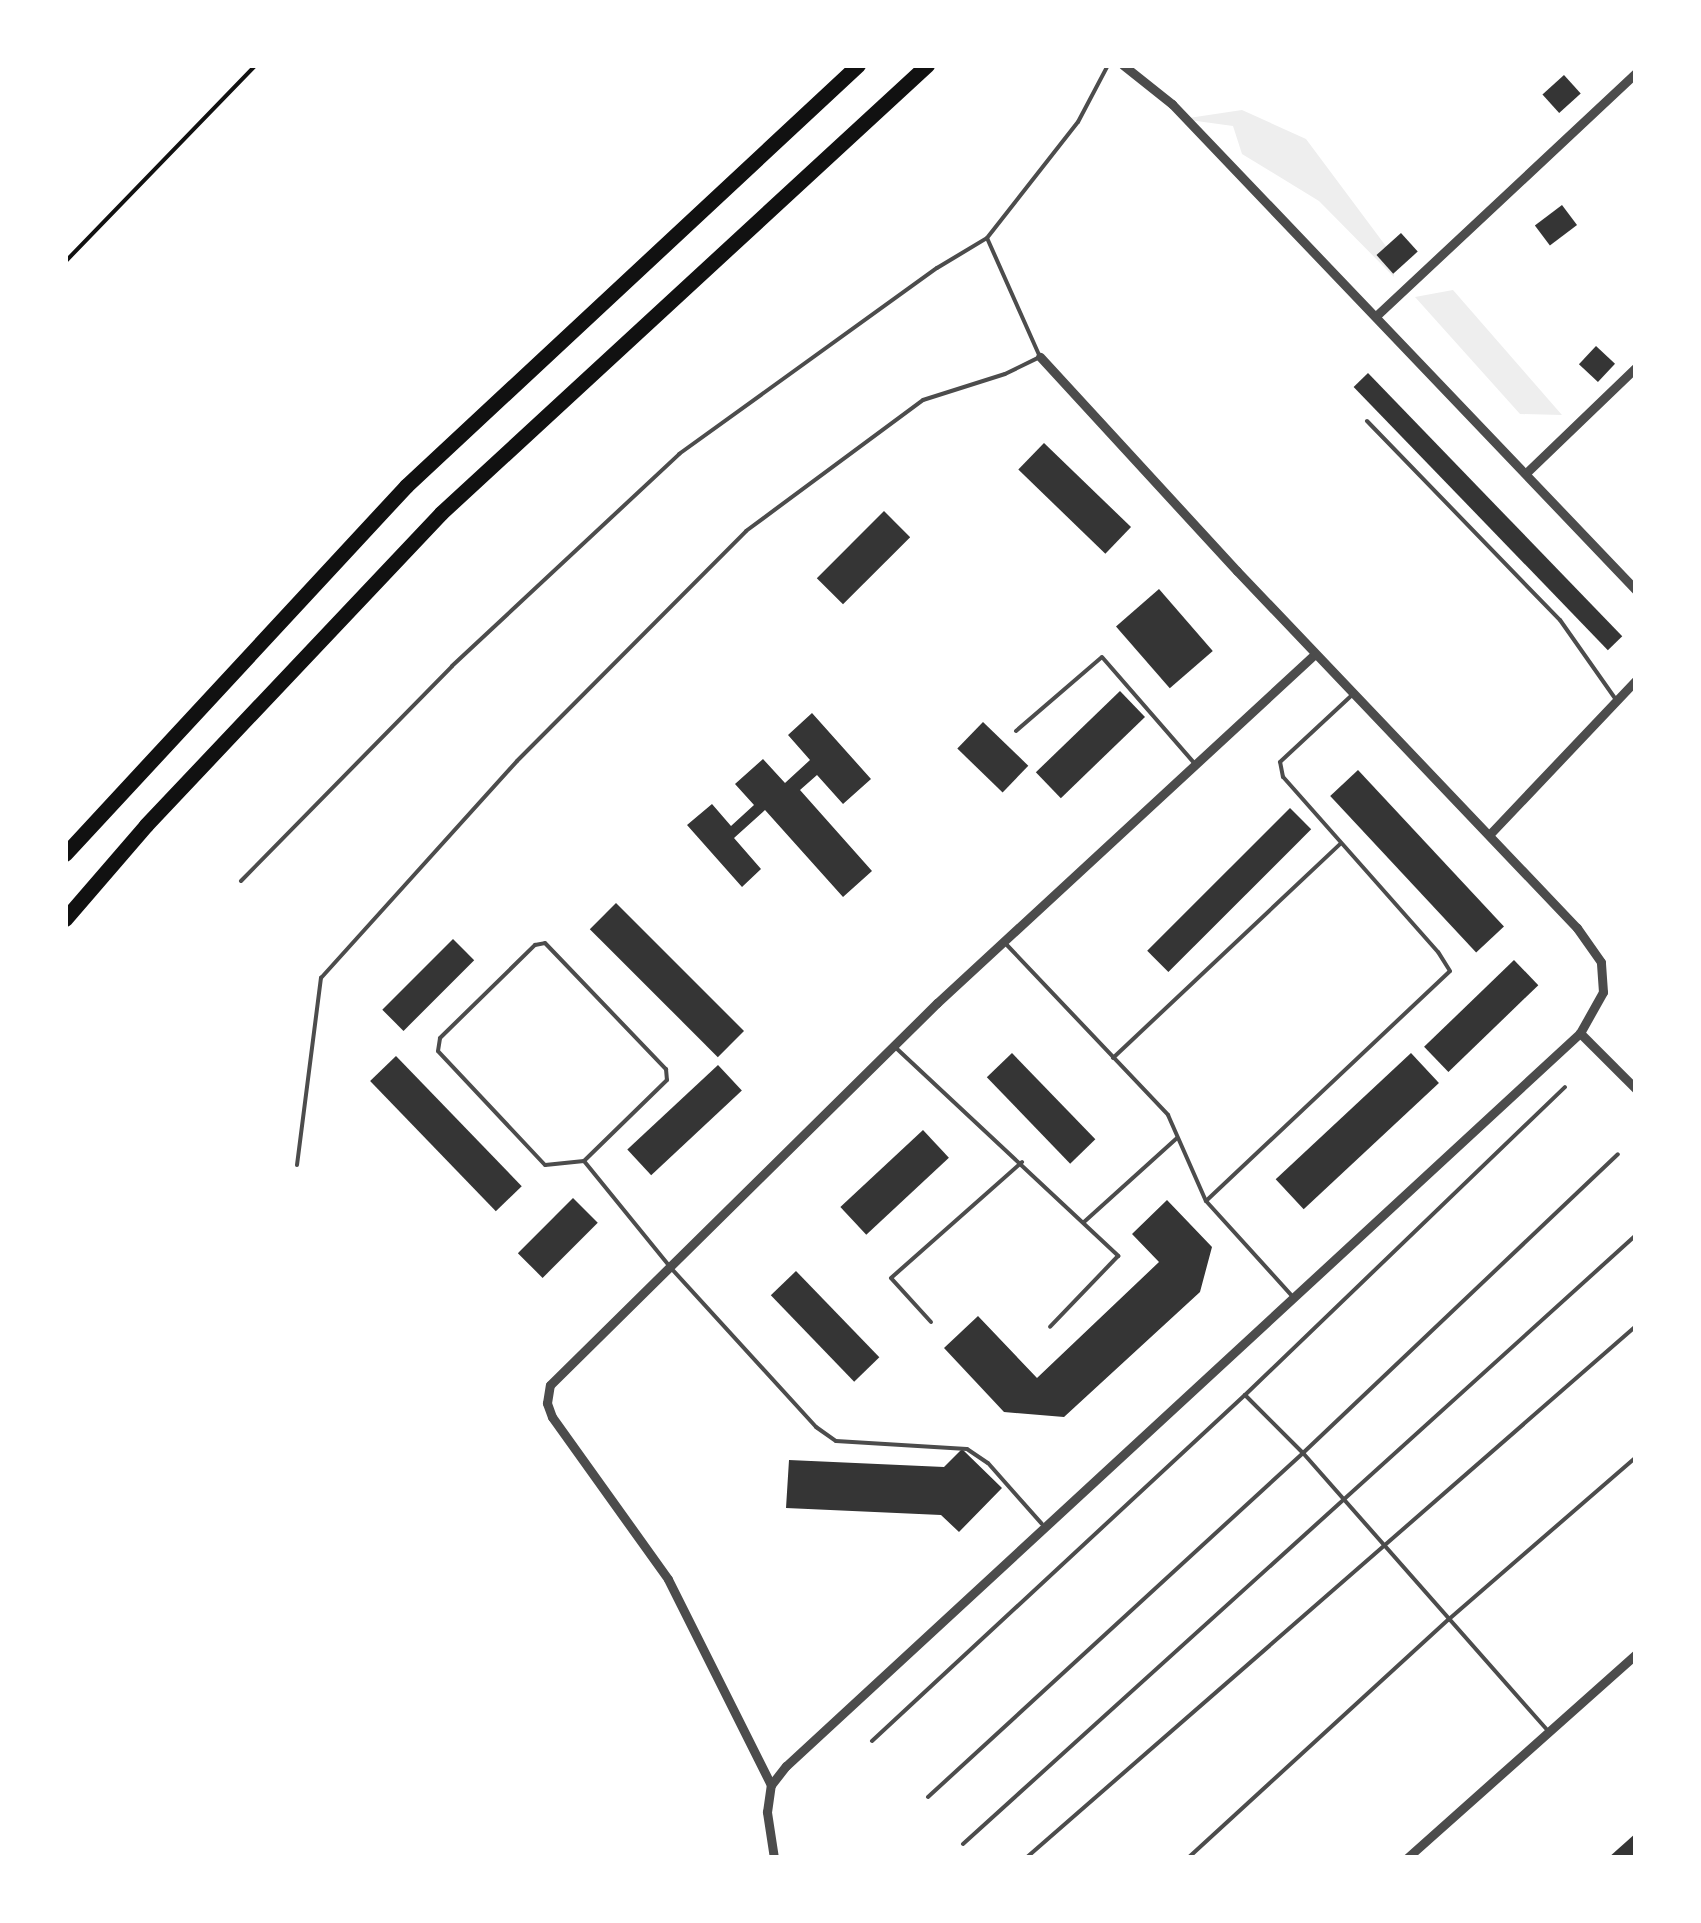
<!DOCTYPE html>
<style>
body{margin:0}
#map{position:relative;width:1701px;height:1923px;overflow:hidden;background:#fff;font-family:"Golos Text",sans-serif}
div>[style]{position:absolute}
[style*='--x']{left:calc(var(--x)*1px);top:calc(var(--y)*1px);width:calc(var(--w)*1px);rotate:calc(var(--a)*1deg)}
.green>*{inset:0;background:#eee}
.building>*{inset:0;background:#353535;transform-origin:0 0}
.path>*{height:4px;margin:-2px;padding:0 2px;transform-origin:2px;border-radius:2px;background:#111}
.service>*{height:4px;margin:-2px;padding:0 2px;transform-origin:2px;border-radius:2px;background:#4c4c4c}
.minor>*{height:9px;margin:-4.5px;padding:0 4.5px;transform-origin:4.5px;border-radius:4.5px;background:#4c4c4c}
.trunk>*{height:15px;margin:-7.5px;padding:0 7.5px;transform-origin:7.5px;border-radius:7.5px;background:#111}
span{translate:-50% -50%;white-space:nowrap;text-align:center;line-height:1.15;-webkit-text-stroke:8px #fff;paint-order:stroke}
.frame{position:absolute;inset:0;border:68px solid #fff;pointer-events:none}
</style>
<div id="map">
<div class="green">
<div style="clip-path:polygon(1242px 110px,1306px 139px,1391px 253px,1394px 277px,1319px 201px,1242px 154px,1233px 126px,1182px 119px)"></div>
<div style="clip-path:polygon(1453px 290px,1562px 415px,1520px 414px,1415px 297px)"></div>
</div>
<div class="building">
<div style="left:1564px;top:75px;width:25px;height:29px;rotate:48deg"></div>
<div style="left:1562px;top:205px;width:25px;height:34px;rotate:53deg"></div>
<div style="left:1401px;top:233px;width:25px;height:33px;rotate:48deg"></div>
<div style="left:1596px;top:346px;width:26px;height:25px;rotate:43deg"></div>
<div style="left:1368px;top:373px;width:366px;height:20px;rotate:46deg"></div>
<div style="left:1044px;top:443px;width:121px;height:37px;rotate:44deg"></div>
<div style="left:884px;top:511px;width:37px;height:95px;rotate:45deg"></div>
<div style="left:1159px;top:589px;width:82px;height:57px;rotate:49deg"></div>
<div style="left:1120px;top:691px;width:36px;height:117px;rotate:46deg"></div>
<div style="clip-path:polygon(812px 713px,871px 779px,843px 804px,817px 775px,800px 790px,872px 871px,843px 897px,765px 810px,734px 838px,761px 869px,742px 887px,687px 825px,712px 804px,731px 826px,754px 805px,735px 784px,763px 759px,785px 783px,810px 760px,788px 735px)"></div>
<div style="left:983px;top:722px;width:63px;height:37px;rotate:44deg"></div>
<div style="left:1358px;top:770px;width:214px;height:38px;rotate:47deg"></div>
<div style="left:1290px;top:808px;width:30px;height:202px;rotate:45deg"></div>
<div style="left:616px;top:903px;width:181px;height:37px;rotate:45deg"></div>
<div style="left:453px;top:939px;width:30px;height:100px;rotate:45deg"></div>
<div style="left:1514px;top:960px;width:35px;height:125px;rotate:46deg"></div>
<div style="left:1012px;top:1053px;width:120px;height:35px;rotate:46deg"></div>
<div style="left:1411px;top:1053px;width:41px;height:185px;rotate:47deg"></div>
<div style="left:396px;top:1056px;width:181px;height:36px;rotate:46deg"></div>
<div style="left:718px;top:1065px;width:35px;height:124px;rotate:47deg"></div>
<div style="left:923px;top:1130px;width:38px;height:113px;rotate:47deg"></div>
<div style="left:573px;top:1198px;width:35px;height:78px;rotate:45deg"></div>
<div style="clip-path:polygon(1167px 1200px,1212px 1247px,1200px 1292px,1064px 1417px,1004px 1412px,944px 1348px,978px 1316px,1037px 1378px,1159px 1262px,1132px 1234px)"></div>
<div style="left:796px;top:1271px;width:120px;height:35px;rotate:46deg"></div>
<div style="clip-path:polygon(962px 1449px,1002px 1488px,959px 1532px,941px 1515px,786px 1508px,789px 1460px,944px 1467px)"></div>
<div style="clip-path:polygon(1636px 1833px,1636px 1858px,1608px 1858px)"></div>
</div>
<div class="path">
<div style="--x:65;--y:262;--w:274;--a:-45.9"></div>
</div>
<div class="service">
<div style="--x:1367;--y:421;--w:277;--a:45.9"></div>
<div style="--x:1560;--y:620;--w:99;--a:54.9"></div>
<div style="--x:1016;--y:731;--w:113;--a:-40.7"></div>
<div style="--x:1102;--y:657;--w:140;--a:49"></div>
<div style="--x:241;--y:881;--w:301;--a:-45.5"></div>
<div style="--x:452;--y:666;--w:311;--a:-43"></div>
<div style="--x:679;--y:454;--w:318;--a:-35.8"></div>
<div style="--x:937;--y:268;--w:58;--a:-31"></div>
<div style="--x:545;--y:943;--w:175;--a:46.2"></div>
<div style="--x:666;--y:1069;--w:11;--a:85"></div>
<div style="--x:667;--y:1080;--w:116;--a:135.7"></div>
<div style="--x:584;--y:1161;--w:39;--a:174"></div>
<div style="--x:545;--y:1165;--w:156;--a:-133.2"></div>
<div style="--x:438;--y:1051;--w:13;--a:-81"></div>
<div style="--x:440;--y:1038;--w:133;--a:-44.4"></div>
<div style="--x:535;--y:945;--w:10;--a:-11"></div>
<div style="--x:1005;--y:943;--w:237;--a:46.5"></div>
<div style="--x:1168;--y:1115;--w:94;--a:66.2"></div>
<div style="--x:1206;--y:1201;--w:128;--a:47.8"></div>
<div style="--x:895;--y:1047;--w:306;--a:43.1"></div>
<div style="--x:1118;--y:1256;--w:98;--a:133.8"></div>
<div style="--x:1113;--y:1058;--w:313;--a:-43.3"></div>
<div style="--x:584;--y:1161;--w:136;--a:50.9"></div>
<div style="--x:670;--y:1267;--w:217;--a:47.6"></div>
<div style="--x:816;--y:1427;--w:24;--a:35"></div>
<div style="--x:836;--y:1441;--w:131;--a:3.5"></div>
<div style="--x:967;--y:1449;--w:25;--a:34"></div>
<div style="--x:988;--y:1463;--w:81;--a:48.5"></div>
<div style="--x:297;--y:1165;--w:189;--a:-82.7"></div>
<div style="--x:321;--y:978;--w:292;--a:-47.9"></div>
<div style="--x:517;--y:761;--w:325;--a:-45.1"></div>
<div style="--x:746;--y:531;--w:220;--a:-36.5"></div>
<div style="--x:923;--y:400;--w:86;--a:-17.6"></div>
<div style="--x:1005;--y:374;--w:39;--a:-26"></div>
<div style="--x:1040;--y:357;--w:130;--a:-114"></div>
<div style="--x:987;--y:238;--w:147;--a:-51.9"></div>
<div style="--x:1078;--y:122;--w:64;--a:-62.2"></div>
<div style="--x:1206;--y:1201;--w:335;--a:-43.3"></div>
<div style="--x:1450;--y:971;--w:22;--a:-122"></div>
<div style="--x:1438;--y:952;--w:234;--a:-131.5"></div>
<div style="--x:1283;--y:777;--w:15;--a:-101"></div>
<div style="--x:1280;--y:762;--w:98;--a:-42.9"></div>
<div style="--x:1084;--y:1222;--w:125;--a:-42.1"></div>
<div style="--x:931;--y:1322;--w:59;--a:-132.3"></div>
<div style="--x:891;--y:1278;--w:175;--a:-41.5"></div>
<div style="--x:1245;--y:1395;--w:82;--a:45"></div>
<div style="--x:1303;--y:1453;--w:368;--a:48.6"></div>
<div style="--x:872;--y:1741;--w:509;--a:-42.85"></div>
<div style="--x:1245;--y:1395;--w:444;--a:-43.9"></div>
<div style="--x:928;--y:1797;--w:509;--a:-42.53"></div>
<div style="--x:1303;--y:1453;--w:434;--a:-43.5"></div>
<div style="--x:963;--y:1844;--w:908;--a:-42.14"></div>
<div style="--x:1026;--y:1858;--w:809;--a:-41.09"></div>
<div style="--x:1188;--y:1858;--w:352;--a:-42.5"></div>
<div style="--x:1448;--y:1620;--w:249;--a:-40.9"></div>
</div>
<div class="minor">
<div style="--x:1123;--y:65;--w:63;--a:38.5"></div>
<div style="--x:1172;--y:104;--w:672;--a:46.33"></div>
<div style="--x:1376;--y:316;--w:356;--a:-43.1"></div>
<div style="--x:1526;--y:473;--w:153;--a:-43.9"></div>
<div style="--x:1489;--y:835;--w:214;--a:-46.5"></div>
<div style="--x:1580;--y:1033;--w:79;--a:45"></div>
<div style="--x:771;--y:1785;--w:230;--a:-116.6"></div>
<div style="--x:668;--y:1579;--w:199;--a:-125.6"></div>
<div style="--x:552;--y:1417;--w:15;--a:-110"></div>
<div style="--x:547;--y:1403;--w:18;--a:-81"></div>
<div style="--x:550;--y:1385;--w:544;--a:-44.63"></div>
<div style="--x:937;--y:1003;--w:514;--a:-42.72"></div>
<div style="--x:774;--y:1858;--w:47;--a:-98.7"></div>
<div style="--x:767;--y:1812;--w:27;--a:-82"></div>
<div style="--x:771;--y:1785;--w:24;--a:-52"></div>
<div style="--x:786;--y:1766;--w:1081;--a:-42.71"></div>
<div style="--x:1580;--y:1033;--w:47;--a:-60.7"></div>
<div style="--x:1603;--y:992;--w:30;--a:-94"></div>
<div style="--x:1601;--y:962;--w:42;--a:-125.2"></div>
<div style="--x:1577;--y:928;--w:493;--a:-133.6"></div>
<div style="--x:1237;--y:571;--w:291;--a:-132.6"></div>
<div style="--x:1407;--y:1858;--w:307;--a:-41.7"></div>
</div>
<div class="trunk">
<div style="--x:65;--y:854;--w:502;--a:-47.18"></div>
<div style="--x:406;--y:486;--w:618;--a:-42.97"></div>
<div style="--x:65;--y:919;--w:124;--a:-49.2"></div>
<div style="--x:146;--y:825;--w:429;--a:-46.6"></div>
<div style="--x:441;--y:513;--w:661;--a:-42.67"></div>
</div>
<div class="frame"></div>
</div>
